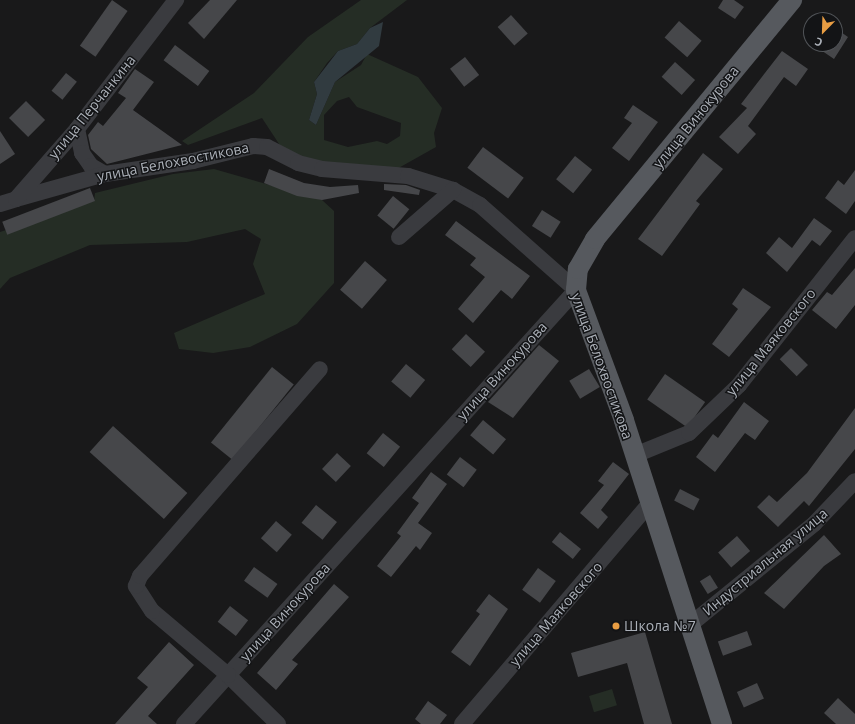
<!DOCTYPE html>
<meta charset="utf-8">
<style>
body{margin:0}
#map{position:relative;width:855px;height:724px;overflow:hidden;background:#19191a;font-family:"Open Sans",sans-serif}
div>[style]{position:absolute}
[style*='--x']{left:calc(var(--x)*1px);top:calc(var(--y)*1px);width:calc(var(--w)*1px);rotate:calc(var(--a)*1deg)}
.green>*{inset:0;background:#252d25;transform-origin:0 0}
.water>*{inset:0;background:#313b40}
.building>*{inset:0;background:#46474a;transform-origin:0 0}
.minor>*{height:16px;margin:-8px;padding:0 8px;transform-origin:8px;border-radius:8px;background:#3a3b3f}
.major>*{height:20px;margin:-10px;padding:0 10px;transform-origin:10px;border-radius:10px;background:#56595e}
.dots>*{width:11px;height:11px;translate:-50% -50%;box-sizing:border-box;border:2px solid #131416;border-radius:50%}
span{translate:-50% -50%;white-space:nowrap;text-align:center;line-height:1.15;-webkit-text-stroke:3px #131416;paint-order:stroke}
.street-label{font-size:14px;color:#acb1b9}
.poi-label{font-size:14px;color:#acb1b9}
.left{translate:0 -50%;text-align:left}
.north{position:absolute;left:803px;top:12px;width:40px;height:40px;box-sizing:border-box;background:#131416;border:1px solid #505357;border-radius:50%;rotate:203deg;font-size:11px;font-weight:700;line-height:16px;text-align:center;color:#acb1b9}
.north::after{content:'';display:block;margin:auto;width:14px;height:18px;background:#e89d43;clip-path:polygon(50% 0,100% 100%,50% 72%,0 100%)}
</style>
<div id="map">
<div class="green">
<div style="clip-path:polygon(evenodd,361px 0,407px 0,370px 28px,357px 44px,338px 51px,327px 63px,314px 82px,317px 94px,309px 120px,316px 125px,335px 82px,361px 65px,367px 54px,418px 77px,442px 108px,434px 133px,436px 147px,395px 170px,313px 161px,281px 147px,262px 118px,188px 145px,182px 141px,254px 93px,308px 37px,361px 0,349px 97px,357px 107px,401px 123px,400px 136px,387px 144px,377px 141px,348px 147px,324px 140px,324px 115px,337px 101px,349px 97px)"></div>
<div style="clip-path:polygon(214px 169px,322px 200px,334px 211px,334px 283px,297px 324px,250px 347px,213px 353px,179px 349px,174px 333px,265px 294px,253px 264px,261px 239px,245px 229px,187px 242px,90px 245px,10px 278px,0 289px,0 232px,94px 201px,95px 193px,173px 174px)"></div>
<div style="left:612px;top:689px;width:17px;height:24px;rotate:73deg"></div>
</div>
<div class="water">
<div style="clip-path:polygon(383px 22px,379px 46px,335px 82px,316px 125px,309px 120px,317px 94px,314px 82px,338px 51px,357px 44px,370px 28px)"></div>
</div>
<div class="building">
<div style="left:112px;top:0;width:19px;height:56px;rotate:35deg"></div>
<div style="clip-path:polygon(210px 0,237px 0,204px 39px,188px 23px)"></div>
<div style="clip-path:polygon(723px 0,734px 0,744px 7px,735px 19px,718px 8px)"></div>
<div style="left:511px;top:15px;width:25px;height:18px;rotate:48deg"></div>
<div style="left:679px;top:21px;width:30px;height:22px;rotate:41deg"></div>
<div style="clip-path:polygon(835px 28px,848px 37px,834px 59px,812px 44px,835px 44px)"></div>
<div style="left:175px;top:45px;width:43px;height:19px;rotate:37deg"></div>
<div style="clip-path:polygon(782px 51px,808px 69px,796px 86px,784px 77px,748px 126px,756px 134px,738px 154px,719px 137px,747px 108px,741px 104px)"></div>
<div style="left:465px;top:57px;width:23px;height:19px;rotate:52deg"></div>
<div style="left:675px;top:62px;width:27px;height:20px;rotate:42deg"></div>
<div style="clip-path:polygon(135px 69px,154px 82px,133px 110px,182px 145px,107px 164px,91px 149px,88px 135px,98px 122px,103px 126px,126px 98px,118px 93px)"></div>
<div style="left:66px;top:73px;width:14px;height:23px;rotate:39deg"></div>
<div style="left:26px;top:101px;width:27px;height:24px;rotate:45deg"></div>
<div style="clip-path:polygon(633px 105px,658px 122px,629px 161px,612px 148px,632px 123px,624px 118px)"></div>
<div style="clip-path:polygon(0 131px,15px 154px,0 164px)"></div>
<div style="left:483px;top:147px;width:51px;height:26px;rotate:37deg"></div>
<div style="clip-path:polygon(703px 153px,723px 169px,696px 201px,700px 204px,662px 256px,638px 239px)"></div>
<div style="left:575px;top:156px;width:22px;height:30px;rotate:39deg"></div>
<div style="clip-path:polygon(269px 169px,304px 183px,330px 187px,358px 185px,359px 193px,322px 200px,297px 196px,264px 183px)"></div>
<div style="clip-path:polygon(855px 170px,855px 201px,846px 214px,825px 198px,838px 180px,844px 185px)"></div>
<div style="clip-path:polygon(384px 184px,406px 185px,420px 190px,419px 195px,384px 190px)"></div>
<div style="left:90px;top:188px;width:14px;height:94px;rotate:69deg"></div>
<div style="left:393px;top:196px;width:21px;height:25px;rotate:39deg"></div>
<div style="left:542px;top:210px;width:22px;height:19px;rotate:32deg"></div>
<div style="clip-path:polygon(814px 218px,832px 231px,820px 246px,812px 240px,787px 272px,766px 253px,779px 237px,792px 248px)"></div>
<div style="clip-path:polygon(456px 221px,530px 276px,512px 299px,501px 290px,473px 323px,458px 309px,485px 277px,470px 265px,476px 258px,445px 235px)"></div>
<div style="left:365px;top:261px;width:29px;height:38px;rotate:41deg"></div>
<div style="clip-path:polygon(855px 268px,855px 305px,836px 329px,812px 310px,827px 292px,832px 295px)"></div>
<div style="clip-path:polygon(743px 288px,771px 307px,729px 357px,712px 344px,738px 309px,732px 304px)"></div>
<div style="left:466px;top:334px;width:26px;height:21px;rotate:43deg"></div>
<div style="clip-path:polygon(539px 345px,559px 361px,513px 418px,488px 402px)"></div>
<div style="left:791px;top:348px;width:24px;height:16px;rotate:45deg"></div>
<div style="left:406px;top:364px;width:25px;height:23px;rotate:40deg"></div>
<div style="left:272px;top:367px;width:28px;height:97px;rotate:39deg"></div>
<div style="left:589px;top:369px;width:21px;height:23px;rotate:59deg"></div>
<div style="left:665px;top:374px;width:49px;height:31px;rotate:35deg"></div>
<div style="clip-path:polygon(744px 402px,769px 421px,755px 440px,745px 433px,715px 472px,696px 457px,713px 434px,718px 438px)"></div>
<div style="clip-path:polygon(855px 408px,855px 449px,809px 506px,804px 501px,778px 527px,757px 507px,769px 495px,777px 502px,807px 473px)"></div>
<div style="left:483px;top:420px;width:30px;height:20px;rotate:40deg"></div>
<div style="left:113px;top:426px;width:100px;height:35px;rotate:42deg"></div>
<div style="left:383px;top:433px;width:22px;height:26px;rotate:39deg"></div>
<div style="left:337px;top:453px;width:19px;height:22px;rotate:43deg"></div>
<div style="left:460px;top:457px;width:21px;height:22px;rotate:37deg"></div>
<div style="clip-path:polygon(613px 462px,629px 474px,601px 510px,608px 517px,598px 529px,580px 513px,604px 485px,598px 481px)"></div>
<div style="clip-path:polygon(431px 472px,447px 484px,418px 523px,432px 533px,420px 550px,416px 546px,391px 577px,377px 566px,401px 536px,397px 533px,419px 503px,412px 498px)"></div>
<div style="left:680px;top:489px;width:22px;height:13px;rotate:27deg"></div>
<div style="left:316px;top:505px;width:27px;height:23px;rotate:39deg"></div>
<div style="left:276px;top:521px;width:21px;height:23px;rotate:41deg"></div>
<div style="left:560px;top:532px;width:27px;height:13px;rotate:39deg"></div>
<div style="clip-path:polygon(824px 535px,841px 554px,824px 566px,784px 609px,764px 593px)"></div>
<div style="left:737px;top:536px;width:20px;height:25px;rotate:49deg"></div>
<div style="left:254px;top:567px;width:29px;height:17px;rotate:36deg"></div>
<div style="left:538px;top:568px;width:22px;height:27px;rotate:36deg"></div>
<div style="left:710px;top:575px;width:15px;height:12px;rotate:58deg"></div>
<div style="clip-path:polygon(334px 584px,349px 597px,292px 660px,298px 664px,276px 690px,257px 673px)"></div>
<div style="clip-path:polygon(489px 594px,508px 609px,470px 666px,451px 652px,480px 614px,476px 611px)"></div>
<div style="left:230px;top:606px;width:23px;height:20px;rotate:38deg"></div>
<div style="left:747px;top:631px;width:15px;height:31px;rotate:70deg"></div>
<div style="clip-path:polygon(645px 632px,672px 724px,644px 724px,627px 663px,578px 677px,571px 653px)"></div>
<div style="clip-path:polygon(169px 642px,194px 665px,148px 716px,157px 724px,115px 724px,148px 687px,137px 678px)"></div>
<div style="left:757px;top:683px;width:17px;height:22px;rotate:66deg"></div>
<div style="clip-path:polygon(838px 698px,855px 714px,855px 724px,836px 724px,824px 713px)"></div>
<div style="clip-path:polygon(428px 701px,447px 715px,440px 724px,421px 724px,415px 719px)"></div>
</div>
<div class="minor">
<div style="--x:77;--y:129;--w:25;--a:78"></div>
<div style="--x:82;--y:153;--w:16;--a:55"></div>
<div style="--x:91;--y:166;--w:16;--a:30"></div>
<div style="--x:16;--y:199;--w:92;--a:-15.7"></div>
<div style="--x:105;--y:174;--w:89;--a:-8.4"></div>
<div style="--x:193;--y:161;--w:62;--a:-14"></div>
<div style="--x:253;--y:146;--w:14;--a:4"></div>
<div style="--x:267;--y:147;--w:35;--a:27"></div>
<div style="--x:298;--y:163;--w:25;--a:14"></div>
<div style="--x:322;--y:169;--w:86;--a:4.7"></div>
<div style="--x:408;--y:176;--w:47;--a:17.3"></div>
<div style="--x:453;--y:190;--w:31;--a:29"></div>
<div style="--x:480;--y:205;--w:128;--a:41.5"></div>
<div style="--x:576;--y:290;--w:585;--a:132.09"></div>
<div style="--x:0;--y:204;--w:17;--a:-17"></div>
<div style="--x:16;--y:199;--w:93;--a:-48.9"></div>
<div style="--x:77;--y:129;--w:163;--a:-52.5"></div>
<div style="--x:399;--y:237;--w:72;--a:-41"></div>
<div style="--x:635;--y:455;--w:58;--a:-22.2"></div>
<div style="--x:689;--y:433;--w:69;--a:-43.8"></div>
<div style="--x:739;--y:385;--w:187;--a:-51.7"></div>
<div style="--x:691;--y:624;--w:159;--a:-39.1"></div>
<div style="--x:814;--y:524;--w:59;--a:-46.4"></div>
<div style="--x:278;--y:724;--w:70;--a:-135.6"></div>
<div style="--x:228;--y:675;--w:99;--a:-139.9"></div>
<div style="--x:152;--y:611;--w:30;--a:-123"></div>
<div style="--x:136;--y:586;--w:11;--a:-68"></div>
<div style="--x:140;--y:576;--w:274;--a:-49"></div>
<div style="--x:462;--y:724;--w:290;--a:-49.6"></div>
</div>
<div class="major">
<div style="--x:722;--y:724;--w:319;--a:-107.9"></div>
<div style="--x:624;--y:420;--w:139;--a:-110.3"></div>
<div style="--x:576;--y:290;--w:21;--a:-85"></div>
<div style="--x:578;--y:269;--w:34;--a:-60"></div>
<div style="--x:595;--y:239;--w:310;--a:-50.5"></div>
</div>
<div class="dots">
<div style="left:616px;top:626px;background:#e89d43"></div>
</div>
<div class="street-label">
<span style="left:92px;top:107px;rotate:-51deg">улица Перчанкина</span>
<span style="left:696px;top:117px;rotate:-51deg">улица Винокурова</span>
<span style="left:173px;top:162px;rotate:-11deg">улица Белохвостикова</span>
<span style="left:771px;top:342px;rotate:-51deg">улица Маяковского</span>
<span style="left:602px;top:366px;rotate:70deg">улица Белохвостикова</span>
<span style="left:502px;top:371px;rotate:-48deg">улица Винокурова</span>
<span style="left:765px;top:562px;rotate:-40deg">Индустриальная улица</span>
<span style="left:285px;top:612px;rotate:-48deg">улица Винокурова</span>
<span style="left:556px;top:614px;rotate:-49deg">улица Маяковского</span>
</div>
<div class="poi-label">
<span class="left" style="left:624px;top:626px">Школа №7</span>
</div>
<div class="north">С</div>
</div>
